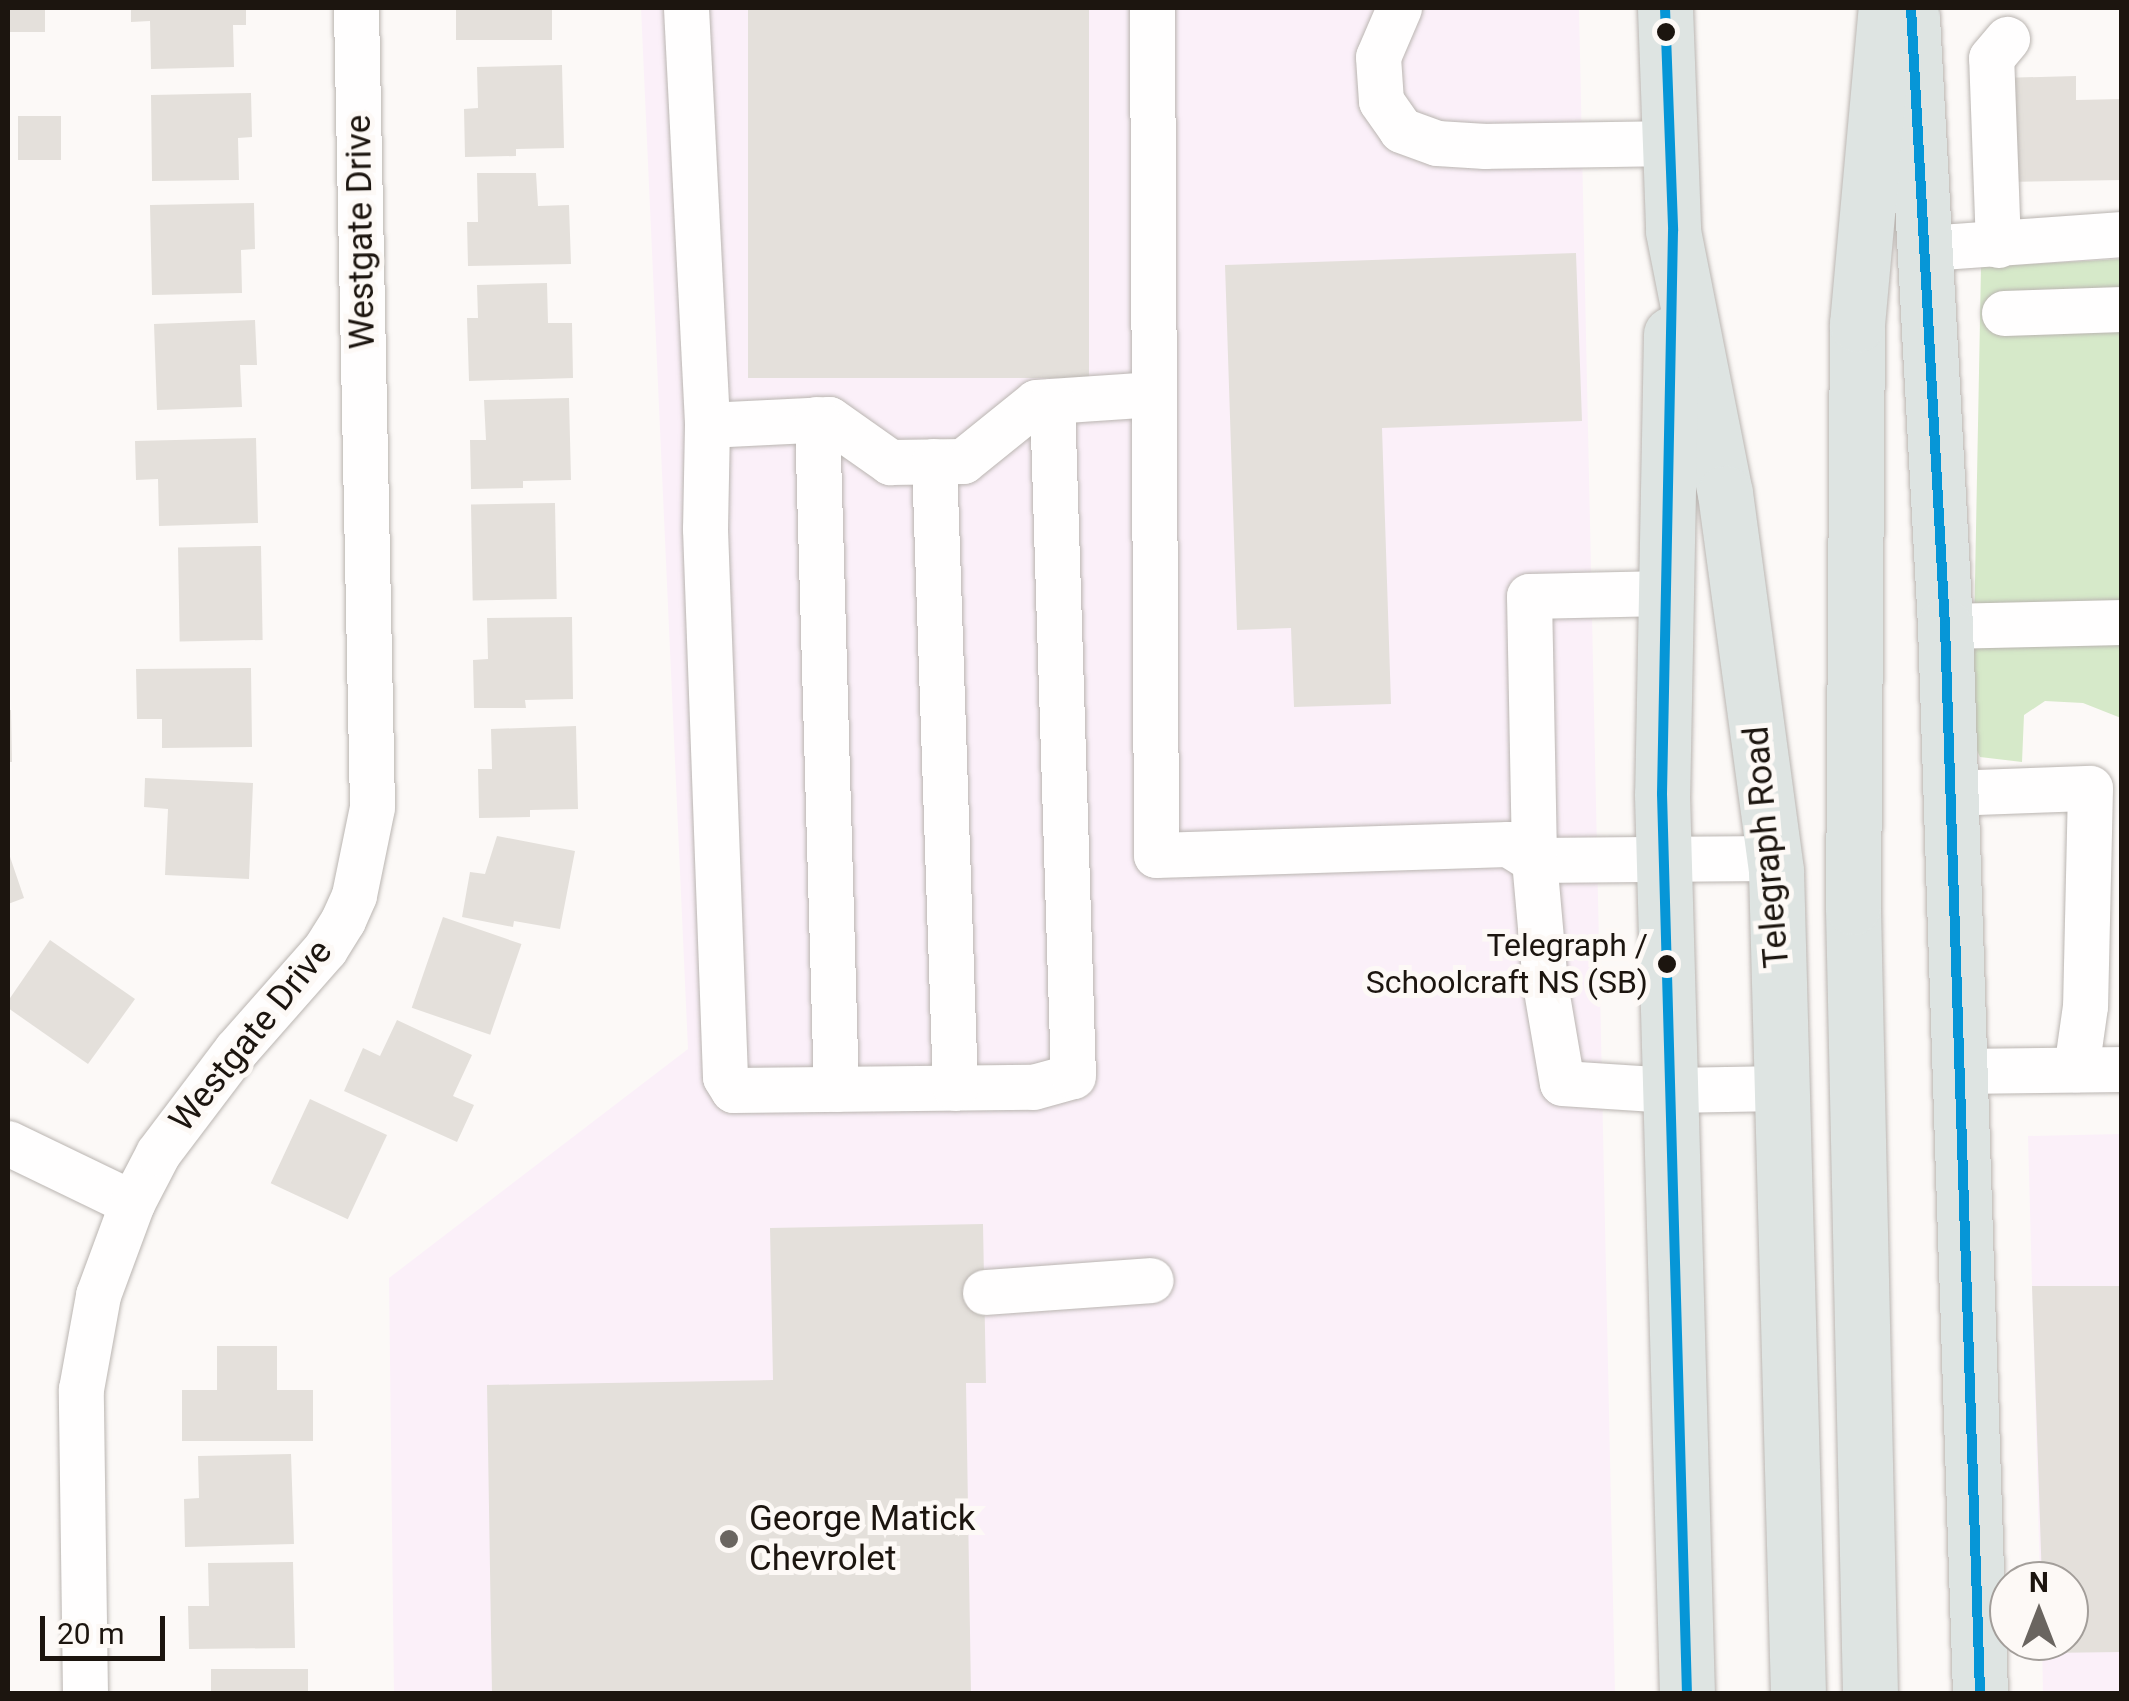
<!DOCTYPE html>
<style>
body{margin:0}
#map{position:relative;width:2129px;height:1701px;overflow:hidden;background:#fcf9f7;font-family:Roboto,sans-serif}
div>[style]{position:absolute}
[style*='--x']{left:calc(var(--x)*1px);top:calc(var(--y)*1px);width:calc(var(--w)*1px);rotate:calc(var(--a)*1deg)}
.commercial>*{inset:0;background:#fbf0f9}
.green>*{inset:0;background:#d6e9c9}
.building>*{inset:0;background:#e4e0db;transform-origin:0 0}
.roads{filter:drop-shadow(0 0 2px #bab5b1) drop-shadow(0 0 2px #bab5b1)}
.minor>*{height:45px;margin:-22.5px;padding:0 22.5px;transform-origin:22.5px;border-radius:22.5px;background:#fffefe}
.major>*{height:55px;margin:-27.5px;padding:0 27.5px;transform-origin:27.5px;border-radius:27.5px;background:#dee4e2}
.bus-1>*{height:10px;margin:-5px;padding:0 5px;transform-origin:5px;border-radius:5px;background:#0696d7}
.dots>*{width:28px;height:28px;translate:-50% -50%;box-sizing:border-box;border:5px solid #fdf9f6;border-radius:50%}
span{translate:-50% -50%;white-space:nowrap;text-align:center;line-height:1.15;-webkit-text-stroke:10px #fdf9f6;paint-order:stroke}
.bus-label{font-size:32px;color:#1c150f}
.right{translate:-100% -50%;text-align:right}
.street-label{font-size:35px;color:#1c150f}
.poi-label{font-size:35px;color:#1c150f}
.left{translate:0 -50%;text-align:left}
.frame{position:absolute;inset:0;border:10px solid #1c150f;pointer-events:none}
.north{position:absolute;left:1989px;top:1561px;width:100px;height:100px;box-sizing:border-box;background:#fdf9f6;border:2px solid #a39e9a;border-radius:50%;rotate:0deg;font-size:28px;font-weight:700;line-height:40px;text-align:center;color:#1c150f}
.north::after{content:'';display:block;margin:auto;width:35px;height:45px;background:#6a6560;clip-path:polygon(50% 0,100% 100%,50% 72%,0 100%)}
.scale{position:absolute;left:40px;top:1616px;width:125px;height:45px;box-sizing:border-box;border:5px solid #1c150f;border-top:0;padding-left:12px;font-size:30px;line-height:35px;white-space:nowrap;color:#1c150f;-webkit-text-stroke:8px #fdf9f6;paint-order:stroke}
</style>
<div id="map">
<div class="commercial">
<div style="clip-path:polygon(641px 8px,1579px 8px,1615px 1693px,394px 1693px,389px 1278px,688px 1049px)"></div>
<div style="clip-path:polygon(2121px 1134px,2121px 1693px,2043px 1693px,2042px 1641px,2069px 1641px,2069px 1581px,2040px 1581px,2028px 1136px)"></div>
</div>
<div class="green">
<div style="clip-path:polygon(2121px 259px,2121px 718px,2083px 703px,2045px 701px,2024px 715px,2022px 762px,1980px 757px,1972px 739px,1981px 267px)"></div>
</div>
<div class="building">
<div style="left:8px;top:8px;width:37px;height:24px"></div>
<div style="clip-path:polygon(131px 8px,246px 8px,246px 25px,233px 25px,234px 67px,151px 69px,150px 21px,131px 22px)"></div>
<div style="left:456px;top:8px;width:96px;height:32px"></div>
<div style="left:748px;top:8px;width:341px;height:370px"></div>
<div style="clip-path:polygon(562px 65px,564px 148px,516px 149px,516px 156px,465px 157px,464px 109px,478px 108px,477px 67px)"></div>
<div style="clip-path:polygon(2076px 76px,2076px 100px,2122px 99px,2122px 180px,2003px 182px,2001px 78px)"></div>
<div style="clip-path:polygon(251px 93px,252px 137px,238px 138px,239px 180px,152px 181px,151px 95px)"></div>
<div style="left:61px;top:116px;width:44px;height:43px;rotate:90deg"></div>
<div style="clip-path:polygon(477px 173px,536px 173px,538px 206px,569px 205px,571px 264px,468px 266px,467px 222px,478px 222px)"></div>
<div style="clip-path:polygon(254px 203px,255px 249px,241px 250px,242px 293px,152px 295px,150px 205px)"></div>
<div style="clip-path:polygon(1576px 253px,1582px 421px,1382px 428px,1391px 704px,1294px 707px,1291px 628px,1237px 630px,1225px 265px)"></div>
<div style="clip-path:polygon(547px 283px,548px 323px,572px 323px,573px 378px,469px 381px,467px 318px,478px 318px,477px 285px)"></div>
<div style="clip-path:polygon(255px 320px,257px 365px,240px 365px,242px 407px,157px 410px,154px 324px)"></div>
<div style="clip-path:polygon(569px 398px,571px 480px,523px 481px,523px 488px,471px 489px,470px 440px,486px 440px,484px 400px)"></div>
<div style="clip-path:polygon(256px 438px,258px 523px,159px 526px,158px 479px,136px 480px,135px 441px)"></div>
<div style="left:555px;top:503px;width:96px;height:84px;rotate:89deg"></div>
<div style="left:261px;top:546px;width:94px;height:83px;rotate:89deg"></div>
<div style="clip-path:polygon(572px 617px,573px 699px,525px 700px,526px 708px,474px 708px,473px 660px,488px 659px,487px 618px)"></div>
<div style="clip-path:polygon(251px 668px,252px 747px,162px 748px,162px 719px,137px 719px,136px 669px)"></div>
<div style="clip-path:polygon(8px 710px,11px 710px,12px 762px,8px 762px)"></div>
<div style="clip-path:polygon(576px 726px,578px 809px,530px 810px,530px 817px,479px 818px,478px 769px,492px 769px,491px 729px)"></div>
<div style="clip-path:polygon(145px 778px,253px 783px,249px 879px,165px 875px,168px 809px,144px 807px)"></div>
<div style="clip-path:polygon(497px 836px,575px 851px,560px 929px,514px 921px,513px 927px,462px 917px,470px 872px,485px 874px)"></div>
<div style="clip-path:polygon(8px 851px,24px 898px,8px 904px)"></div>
<div style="left:443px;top:917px;width:83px;height:96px;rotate:19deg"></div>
<div style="clip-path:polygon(50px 940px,135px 999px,88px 1064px,8px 1008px,8px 1001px)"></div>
<div style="clip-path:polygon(397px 1020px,472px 1055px,453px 1096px,474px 1105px,457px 1142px,344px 1091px,363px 1048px,380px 1056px)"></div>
<div style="left:310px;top:1099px;width:85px;height:93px;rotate:25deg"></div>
<div style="clip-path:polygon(983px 1224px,986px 1383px,966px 1383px,971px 1694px,492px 1694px,487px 1385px,773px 1380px,770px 1228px)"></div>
<div style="clip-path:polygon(2032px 1286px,2122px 1286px,2122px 1652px,2044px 1653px,2043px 1641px,2069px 1641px,2069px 1581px,2042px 1581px)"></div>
<div style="clip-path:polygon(217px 1346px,277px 1346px,277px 1390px,313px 1390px,313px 1441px,182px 1441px,182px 1390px,217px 1390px)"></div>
<div style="clip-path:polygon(291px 1454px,294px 1544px,185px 1547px,184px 1499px,199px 1498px,198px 1456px)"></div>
<div style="clip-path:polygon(293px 1562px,295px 1648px,189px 1649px,188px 1606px,209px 1606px,208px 1563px)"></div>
<div style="left:308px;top:1669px;width:25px;height:97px;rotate:90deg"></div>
</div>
<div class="roads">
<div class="minor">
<div style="--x:686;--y:8;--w:418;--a:87.1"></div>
<div style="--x:707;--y:425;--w:122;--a:-2.8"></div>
<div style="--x:829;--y:419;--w:75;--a:35.2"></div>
<div style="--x:890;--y:462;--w:73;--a:-0.8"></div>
<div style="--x:963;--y:461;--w:94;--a:-38.9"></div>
<div style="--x:1036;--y:402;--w:118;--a:-3.9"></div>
<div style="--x:1152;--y:8;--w:847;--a:89.73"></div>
<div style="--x:1156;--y:855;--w:352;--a:-1.8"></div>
<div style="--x:1508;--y:844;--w:31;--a:32"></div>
<div style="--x:1534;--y:860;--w:241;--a:-0.5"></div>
<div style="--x:1399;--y:8;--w:53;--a:113.2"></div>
<div style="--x:1378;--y:57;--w:44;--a:86.1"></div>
<div style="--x:1381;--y:101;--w:35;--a:55"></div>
<div style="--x:1401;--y:130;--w:38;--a:20"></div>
<div style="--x:1437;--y:143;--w:48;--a:3.6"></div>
<div style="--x:1485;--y:146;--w:185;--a:-0.9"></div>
<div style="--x:1998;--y:245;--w:187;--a:-92.1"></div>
<div style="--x:1991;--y:58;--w:25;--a:-50"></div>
<div style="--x:1927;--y:248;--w:196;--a:-4.1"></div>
<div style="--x:2004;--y:313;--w:118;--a:-1.9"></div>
<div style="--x:817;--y:419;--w:670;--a:88.38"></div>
<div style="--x:707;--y:425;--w:104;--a:91.1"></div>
<div style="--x:705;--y:529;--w:548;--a:87.91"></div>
<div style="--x:725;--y:1077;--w:15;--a:58"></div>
<div style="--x:733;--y:1090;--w:300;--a:-0.6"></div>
<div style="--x:1033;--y:1087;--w:41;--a:-15.4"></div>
<div style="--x:1073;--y:1076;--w:675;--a:-91.78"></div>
<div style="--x:934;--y:461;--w:627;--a:88.08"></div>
<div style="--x:1665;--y:593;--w:136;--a:178.7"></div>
<div style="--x:1529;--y:596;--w:264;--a:88.9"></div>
<div style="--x:1534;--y:860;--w:124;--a:84.9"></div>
<div style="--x:1545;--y:984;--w:100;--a:80.3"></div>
<div style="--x:1562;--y:1083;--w:108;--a:3.7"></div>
<div style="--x:1670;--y:1090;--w:112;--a:-1"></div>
<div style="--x:1945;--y:626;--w:177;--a:-1.3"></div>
<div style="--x:1951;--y:793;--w:139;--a:-2.1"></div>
<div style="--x:2090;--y:788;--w:218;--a:91.3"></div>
<div style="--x:2085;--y:1006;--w:64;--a:98.1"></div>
<div style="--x:1960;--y:1071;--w:162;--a:-0.7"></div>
<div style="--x:8;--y:1143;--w:138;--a:25.8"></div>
<div style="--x:985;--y:1292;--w:166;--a:-4.1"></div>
<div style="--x:85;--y:1694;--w:305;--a:-90.8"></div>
<div style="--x:81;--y:1389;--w:96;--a:-79.7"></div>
<div style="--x:98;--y:1295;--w:98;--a:-69.7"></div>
<div style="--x:132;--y:1203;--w:56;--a:-62.5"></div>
<div style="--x:158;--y:1153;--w:129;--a:-52.9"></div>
<div style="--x:236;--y:1050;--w:135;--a:-48.6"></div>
<div style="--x:325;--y:949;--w:34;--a:-58"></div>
<div style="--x:343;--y:920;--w:27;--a:-66"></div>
<div style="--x:354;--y:895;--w:90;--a:-78.4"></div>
<div style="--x:372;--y:807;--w:799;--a:-91.15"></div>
</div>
<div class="major">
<div style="--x:1665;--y:8;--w:223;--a:87.9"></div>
<div style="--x:1673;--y:231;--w:267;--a:78.8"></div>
<div style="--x:1725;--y:493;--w:380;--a:82.3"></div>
<div style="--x:1776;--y:870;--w:824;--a:88.47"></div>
<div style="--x:1912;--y:18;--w:609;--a:86.89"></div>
<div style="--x:1945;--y:626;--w:1069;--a:88.12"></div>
<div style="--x:1671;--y:334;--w:460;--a:91.1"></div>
<div style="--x:1662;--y:794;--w:900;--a:88.41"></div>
<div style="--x:1870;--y:1694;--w:787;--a:-91.24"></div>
<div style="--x:1853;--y:907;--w:583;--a:-89.61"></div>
<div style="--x:1857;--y:324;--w:317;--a:-84.8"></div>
</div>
</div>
<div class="bus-1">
<div style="--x:1665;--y:8;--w:223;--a:87.9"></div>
<div style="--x:1673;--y:231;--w:563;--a:91.12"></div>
<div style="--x:1662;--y:794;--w:900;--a:88.41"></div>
<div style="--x:1911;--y:8;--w:619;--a:86.85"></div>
<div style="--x:1945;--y:626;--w:1069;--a:88.12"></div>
</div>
<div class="dots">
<div style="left:1666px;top:32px;background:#1c150f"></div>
<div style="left:1667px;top:964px;background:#1c150f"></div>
<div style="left:729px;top:1539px;background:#6a6560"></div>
</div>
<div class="bus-label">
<span class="right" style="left:1648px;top:964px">Telegraph /<br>Schoolcraft NS (SB)</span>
</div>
<div class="street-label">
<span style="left:361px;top:232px;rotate:-91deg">Westgate Drive</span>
<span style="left:1767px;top:847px;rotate:-95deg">Telegraph Road</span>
<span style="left:251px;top:1036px;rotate:-51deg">Westgate Drive</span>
</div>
<div class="poi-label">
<span class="left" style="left:749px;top:1539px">George Matick<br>Chevrolet</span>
</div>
<div class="frame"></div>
<div class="north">N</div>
<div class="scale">20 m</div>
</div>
